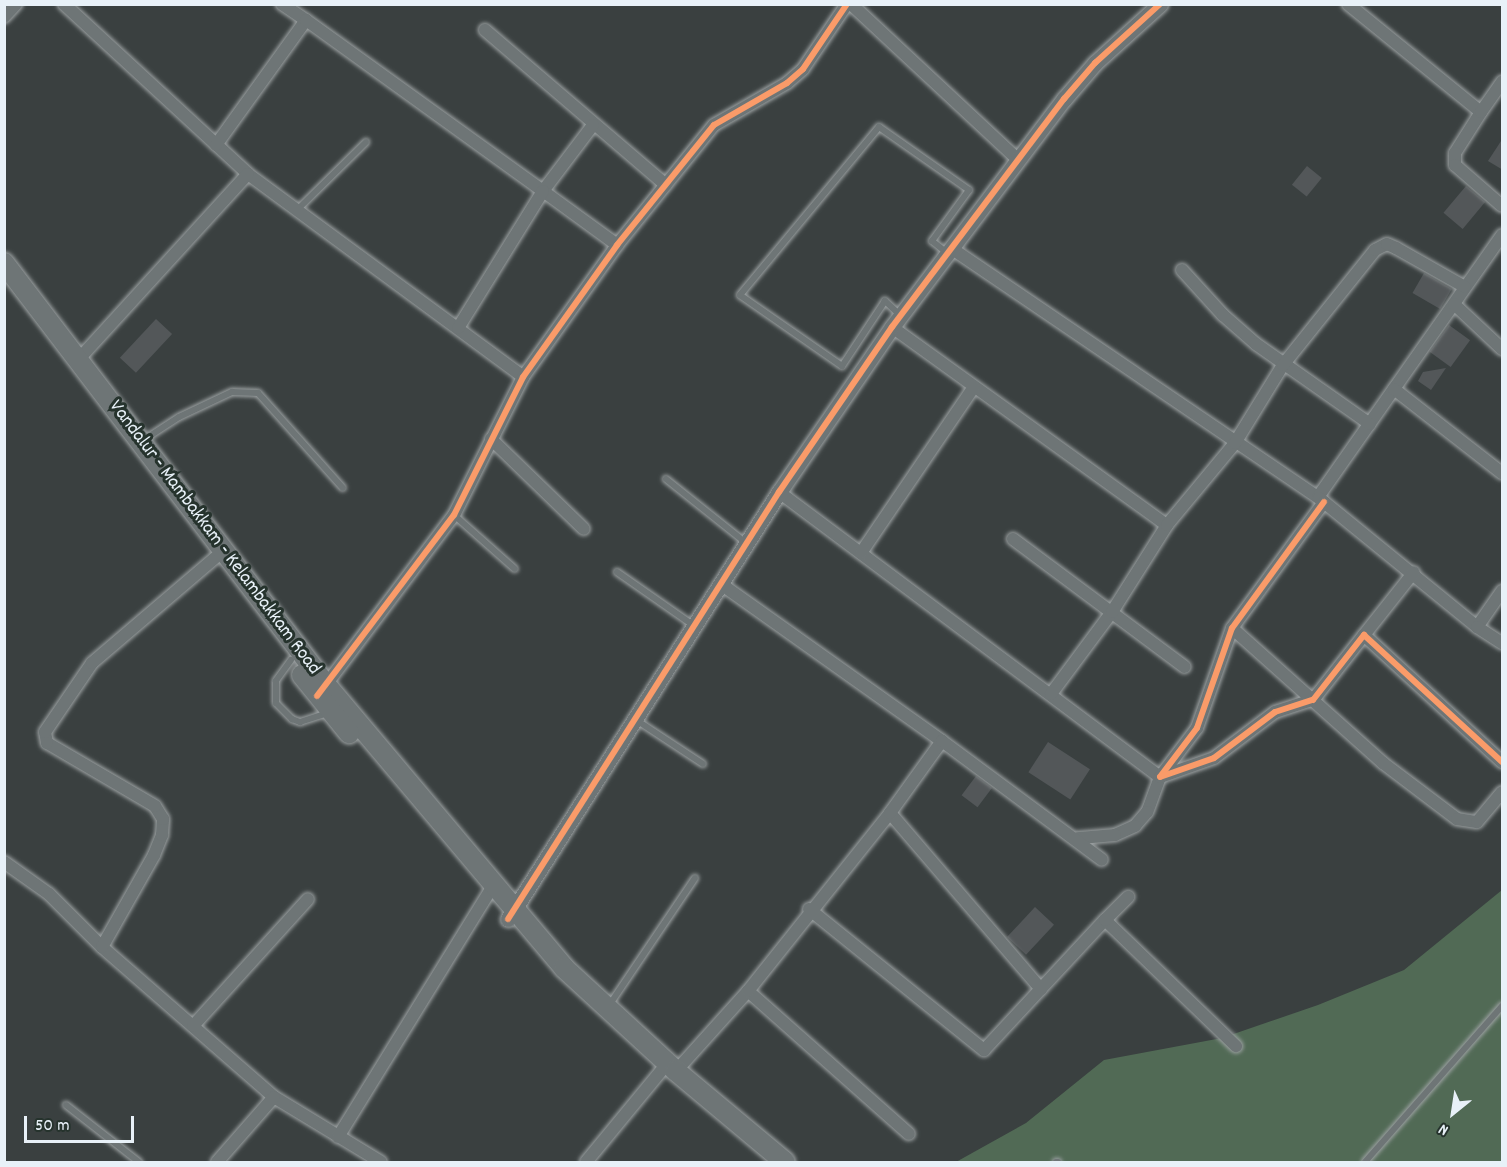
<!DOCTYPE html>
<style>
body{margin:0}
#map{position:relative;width:1507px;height:1167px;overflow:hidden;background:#3a4040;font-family:Dekko,sans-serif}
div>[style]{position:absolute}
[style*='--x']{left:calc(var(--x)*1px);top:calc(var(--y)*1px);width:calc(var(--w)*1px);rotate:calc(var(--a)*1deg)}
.green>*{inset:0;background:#516a55}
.building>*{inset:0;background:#535759;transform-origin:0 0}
.roads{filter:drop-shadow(0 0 2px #9ca1a2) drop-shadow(0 0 2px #9ca1a2)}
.service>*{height:6px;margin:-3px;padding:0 3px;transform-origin:3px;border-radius:3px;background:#6e7576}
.minor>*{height:12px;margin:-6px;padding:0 6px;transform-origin:6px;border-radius:6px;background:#6e7576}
.tertiary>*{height:15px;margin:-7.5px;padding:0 7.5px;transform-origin:7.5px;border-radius:7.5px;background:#6e7576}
.primary>*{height:20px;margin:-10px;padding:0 10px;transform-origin:10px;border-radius:10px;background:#6e7576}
.cycleway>*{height:6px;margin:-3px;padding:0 3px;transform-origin:3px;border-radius:3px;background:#fa9b69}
span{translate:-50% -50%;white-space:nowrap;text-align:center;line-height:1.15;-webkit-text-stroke:6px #26332d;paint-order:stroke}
.street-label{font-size:20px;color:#e8f1f8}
.frame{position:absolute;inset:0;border:6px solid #e8f1f8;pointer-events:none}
.north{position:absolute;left:1423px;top:1083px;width:60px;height:60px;-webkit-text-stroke:4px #26332d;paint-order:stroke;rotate:210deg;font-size:16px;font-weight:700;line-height:24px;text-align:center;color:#e8f1f8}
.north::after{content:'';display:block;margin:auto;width:21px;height:27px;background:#e8f1f8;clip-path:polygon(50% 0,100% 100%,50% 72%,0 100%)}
.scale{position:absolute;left:24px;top:1116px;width:110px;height:27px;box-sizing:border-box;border:3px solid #e8f1f8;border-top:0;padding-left:8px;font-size:18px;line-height:21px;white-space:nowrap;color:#e8f1f8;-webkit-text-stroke:4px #26332d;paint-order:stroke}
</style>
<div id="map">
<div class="green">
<div style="clip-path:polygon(1502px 890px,1502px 1162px,956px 1162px,1026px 1123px,1104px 1060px,1222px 1038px,1318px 1005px,1404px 970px)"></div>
</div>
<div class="building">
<div style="clip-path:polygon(1503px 138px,1503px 170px,1488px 161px)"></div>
<div style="left:1307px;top:166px;width:19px;height:24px;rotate:39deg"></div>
<div style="left:1466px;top:186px;width:25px;height:35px;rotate:40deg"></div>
<div style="left:1424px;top:273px;width:32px;height:23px;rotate:30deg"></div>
<div style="left:156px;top:319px;width:22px;height:53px;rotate:43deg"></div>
<div style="left:1449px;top:325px;width:26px;height:33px;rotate:36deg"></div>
<div style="clip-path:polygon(1446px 368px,1431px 390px,1418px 381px,1423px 372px)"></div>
<div style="left:1048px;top:742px;width:50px;height:36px;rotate:33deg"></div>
<div style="left:976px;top:776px;width:20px;height:24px;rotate:37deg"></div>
<div style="left:1035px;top:907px;width:26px;height:41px;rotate:43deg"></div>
</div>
<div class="roads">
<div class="service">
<div style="--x:297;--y:210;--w:97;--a:-44.6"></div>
<div style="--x:900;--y:315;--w:21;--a:-137"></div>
<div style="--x:885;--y:301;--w:78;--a:123.5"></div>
<div style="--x:842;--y:366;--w:124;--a:-145.2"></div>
<div style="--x:740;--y:295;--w:218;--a:-50.4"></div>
<div style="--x:879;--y:127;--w:110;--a:35"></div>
<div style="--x:969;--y:190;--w:63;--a:126"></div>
<div style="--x:932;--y:241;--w:18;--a:38"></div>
<div style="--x:142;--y:441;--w:44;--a:-33"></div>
<div style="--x:179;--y:417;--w:59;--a:-25.3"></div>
<div style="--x:232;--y:392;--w:26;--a:2"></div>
<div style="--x:258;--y:393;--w:127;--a:48.2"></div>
<div style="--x:666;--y:479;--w:101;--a:38.6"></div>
<div style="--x:454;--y:515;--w:81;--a:41.5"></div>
<div style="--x:617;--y:572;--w:93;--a:34.9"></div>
<div style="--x:291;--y:660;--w:26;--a:126"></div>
<div style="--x:276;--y:681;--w:22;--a:90"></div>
<div style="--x:276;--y:703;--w:23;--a:45"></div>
<div style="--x:292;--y:719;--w:9;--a:21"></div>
<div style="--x:300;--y:722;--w:28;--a:-18"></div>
<div style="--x:636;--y:720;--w:80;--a:33.3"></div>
<div style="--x:610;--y:1004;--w:152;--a:-56"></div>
<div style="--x:66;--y:1105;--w:93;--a:38"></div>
<div style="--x:1056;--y:1162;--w:2;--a:0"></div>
<div style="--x:1365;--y:1162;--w:208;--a:-48.7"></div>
</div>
<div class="minor">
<div style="--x:64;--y:4;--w:251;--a:42.7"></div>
<div style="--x:248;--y:174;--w:342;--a:36.4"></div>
<div style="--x:282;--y:4;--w:29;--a:34"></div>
<div style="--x:851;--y:4;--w:229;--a:43"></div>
<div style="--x:1348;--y:4;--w:171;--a:39.1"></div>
<div style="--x:1481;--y:112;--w:49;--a:122.4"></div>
<div style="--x:1455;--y:153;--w:12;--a:90"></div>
<div style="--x:1455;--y:165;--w:62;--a:41.1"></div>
<div style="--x:4;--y:17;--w:18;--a:-47"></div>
<div style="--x:485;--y:30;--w:238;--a:40.6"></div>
<div style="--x:1481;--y:112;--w:37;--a:-55"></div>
<div style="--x:593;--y:125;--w:83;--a:127.1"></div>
<div style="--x:543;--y:191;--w:92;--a:36.1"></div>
<div style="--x:216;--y:145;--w:154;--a:-54.2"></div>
<div style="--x:306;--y:20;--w:292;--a:35.8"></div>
<div style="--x:543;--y:191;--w:161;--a:121.8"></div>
<div style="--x:951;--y:248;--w:443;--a:34.2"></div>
<div style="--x:1318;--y:497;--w:320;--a:-54.9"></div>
<div style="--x:1182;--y:270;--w:61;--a:47.7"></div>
<div style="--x:1223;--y:315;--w:44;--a:41.3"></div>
<div style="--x:1256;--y:344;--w:139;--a:35.1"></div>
<div style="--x:1454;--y:304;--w:66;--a:43.2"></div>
<div style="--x:892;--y:327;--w:339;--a:35.8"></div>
<div style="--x:78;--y:360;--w:252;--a:-47.6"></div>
<div style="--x:1394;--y:389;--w:137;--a:37.9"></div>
<div style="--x:491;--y:439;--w:129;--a:44.1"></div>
<div style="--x:779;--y:492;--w:476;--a:36.8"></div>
<div style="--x:1160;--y:777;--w:37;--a:110"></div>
<div style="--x:1147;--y:812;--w:18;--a:131"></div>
<div style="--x:1135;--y:826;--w:22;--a:156"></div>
<div style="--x:1115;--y:835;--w:38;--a:175"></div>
<div style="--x:1319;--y:498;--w:204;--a:39.2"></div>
<div style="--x:1477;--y:627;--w:44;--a:-55.2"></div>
<div style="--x:1324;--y:502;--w:156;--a:126.1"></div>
<div style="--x:1232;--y:628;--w:106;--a:109.3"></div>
<div style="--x:1197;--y:728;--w:61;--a:127.1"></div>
<div style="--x:1160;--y:777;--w:57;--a:-19.4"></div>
<div style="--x:1214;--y:758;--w:76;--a:-37"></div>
<div style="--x:1275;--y:712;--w:40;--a:-18"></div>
<div style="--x:1313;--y:700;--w:83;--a:-51.9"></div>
<div style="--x:1364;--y:635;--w:188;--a:42.6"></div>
<div style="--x:1013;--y:539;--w:214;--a:36.7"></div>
<div style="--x:861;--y:553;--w:201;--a:-55.8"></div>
<div style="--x:721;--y:584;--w:271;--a:35.4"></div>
<div style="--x:1477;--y:627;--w:30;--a:33"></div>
<div style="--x:1232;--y:628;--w:203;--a:41.8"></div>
<div style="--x:1383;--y:763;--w:93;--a:37.1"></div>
<div style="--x:1457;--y:819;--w:20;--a:9"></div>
<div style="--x:1477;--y:822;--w:39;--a:-50"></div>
<div style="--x:1364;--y:635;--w:80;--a:-51.6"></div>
<div style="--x:322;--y:690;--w:219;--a:-53"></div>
<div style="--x:454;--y:515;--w:154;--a:-63.4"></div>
<div style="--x:523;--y:377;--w:162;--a:-54.5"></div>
<div style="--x:617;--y:245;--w:154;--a:-51.1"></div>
<div style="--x:714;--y:125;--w:84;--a:-29.9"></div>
<div style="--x:787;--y:83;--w:21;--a:-41"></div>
<div style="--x:803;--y:69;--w:78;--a:-55.9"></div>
<div style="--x:1051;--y:694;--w:102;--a:-53.4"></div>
<div style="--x:1112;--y:612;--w:103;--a:-57.7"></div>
<div style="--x:1167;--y:525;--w:107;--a:-50.3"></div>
<div style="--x:1235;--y:443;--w:92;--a:-58.4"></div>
<div style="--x:1283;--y:365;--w:147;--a:-51.3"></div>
<div style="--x:1375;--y:250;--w:13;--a:-27"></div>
<div style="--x:1387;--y:244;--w:10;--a:24"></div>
<div style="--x:1396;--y:248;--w:79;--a:29.5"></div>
<div style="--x:890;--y:813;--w:232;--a:49.4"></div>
<div style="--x:4;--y:862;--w:55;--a:35.4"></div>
<div style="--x:49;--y:894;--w:75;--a:45"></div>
<div style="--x:102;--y:947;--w:228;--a:41.1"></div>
<div style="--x:274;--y:1097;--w:125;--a:31.3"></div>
<div style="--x:809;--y:909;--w:225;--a:38.9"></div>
<div style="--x:984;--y:1050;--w:178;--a:-47.1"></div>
<div style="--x:1105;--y:920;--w:182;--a:43.9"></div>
<div style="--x:1105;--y:920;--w:33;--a:-45"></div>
<div style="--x:102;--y:947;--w:106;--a:-60.5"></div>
<div style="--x:154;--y:855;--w:22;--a:-68"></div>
<div style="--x:162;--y:835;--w:16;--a:-86"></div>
<div style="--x:163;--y:819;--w:15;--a:-122"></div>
<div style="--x:155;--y:806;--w:125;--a:-149.7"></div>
<div style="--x:47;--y:743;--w:11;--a:-100"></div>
<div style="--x:45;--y:732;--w:83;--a:-55.7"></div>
<div style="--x:92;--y:663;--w:162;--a:-40.5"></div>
<div style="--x:748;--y:991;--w:215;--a:41.6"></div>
<div style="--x:193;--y:1026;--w:171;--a:-47.8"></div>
<div style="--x:676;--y:1071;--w:108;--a:-48"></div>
<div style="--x:748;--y:991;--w:228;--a:-51.4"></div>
<div style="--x:890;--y:813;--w:89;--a:-54.2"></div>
<div style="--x:942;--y:741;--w:199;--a:36.6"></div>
<div style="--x:338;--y:1137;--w:297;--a:-58.3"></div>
<div style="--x:217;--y:1162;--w:86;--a:-48.8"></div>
<div style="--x:586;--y:1162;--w:118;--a:-50.5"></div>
</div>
<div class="tertiary">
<div style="--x:508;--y:919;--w:506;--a:-57.6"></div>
<div style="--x:779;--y:492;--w:200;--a:-55.6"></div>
<div style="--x:892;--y:327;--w:286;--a:-53"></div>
<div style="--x:1064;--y:99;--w:48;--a:-49.3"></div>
<div style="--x:1095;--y:63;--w:88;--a:-42.2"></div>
</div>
<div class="primary">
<div style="--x:4;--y:263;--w:531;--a:52.66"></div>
<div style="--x:326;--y:685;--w:370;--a:49.9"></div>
<div style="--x:564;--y:968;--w:152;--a:42.6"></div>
<div style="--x:676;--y:1071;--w:142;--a:39.9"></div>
<div style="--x:302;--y:675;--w:75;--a:51"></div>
</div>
</div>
<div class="cycleway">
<div style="--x:1324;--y:502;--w:156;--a:126.1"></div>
<div style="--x:1232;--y:628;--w:106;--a:109.3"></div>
<div style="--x:1197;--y:728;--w:61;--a:127.1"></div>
<div style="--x:1160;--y:777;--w:57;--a:-19.4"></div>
<div style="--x:1214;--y:758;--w:76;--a:-37"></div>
<div style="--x:1275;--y:712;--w:40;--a:-18"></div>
<div style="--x:1313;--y:700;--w:83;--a:-51.9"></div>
<div style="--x:1364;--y:635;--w:188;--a:42.6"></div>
<div style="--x:317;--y:696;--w:227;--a:-52.9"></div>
<div style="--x:454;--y:515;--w:154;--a:-63.4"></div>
<div style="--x:523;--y:377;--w:162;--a:-54.5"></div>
<div style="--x:617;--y:245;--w:154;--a:-51.1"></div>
<div style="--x:714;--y:125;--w:84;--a:-29.9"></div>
<div style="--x:787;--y:83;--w:21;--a:-41"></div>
<div style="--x:803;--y:69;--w:78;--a:-55.9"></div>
<div style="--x:508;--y:919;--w:506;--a:-57.6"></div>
<div style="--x:779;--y:492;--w:200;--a:-55.6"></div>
<div style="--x:892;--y:327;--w:286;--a:-53"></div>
<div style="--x:1064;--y:99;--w:48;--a:-49.3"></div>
<div style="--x:1095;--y:63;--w:88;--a:-42.2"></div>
</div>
<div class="street-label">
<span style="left:214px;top:538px;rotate:53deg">Vandalur - Mambakkam - Kelambakkam Road</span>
</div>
<div class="frame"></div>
<div class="north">N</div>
<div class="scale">50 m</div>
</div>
